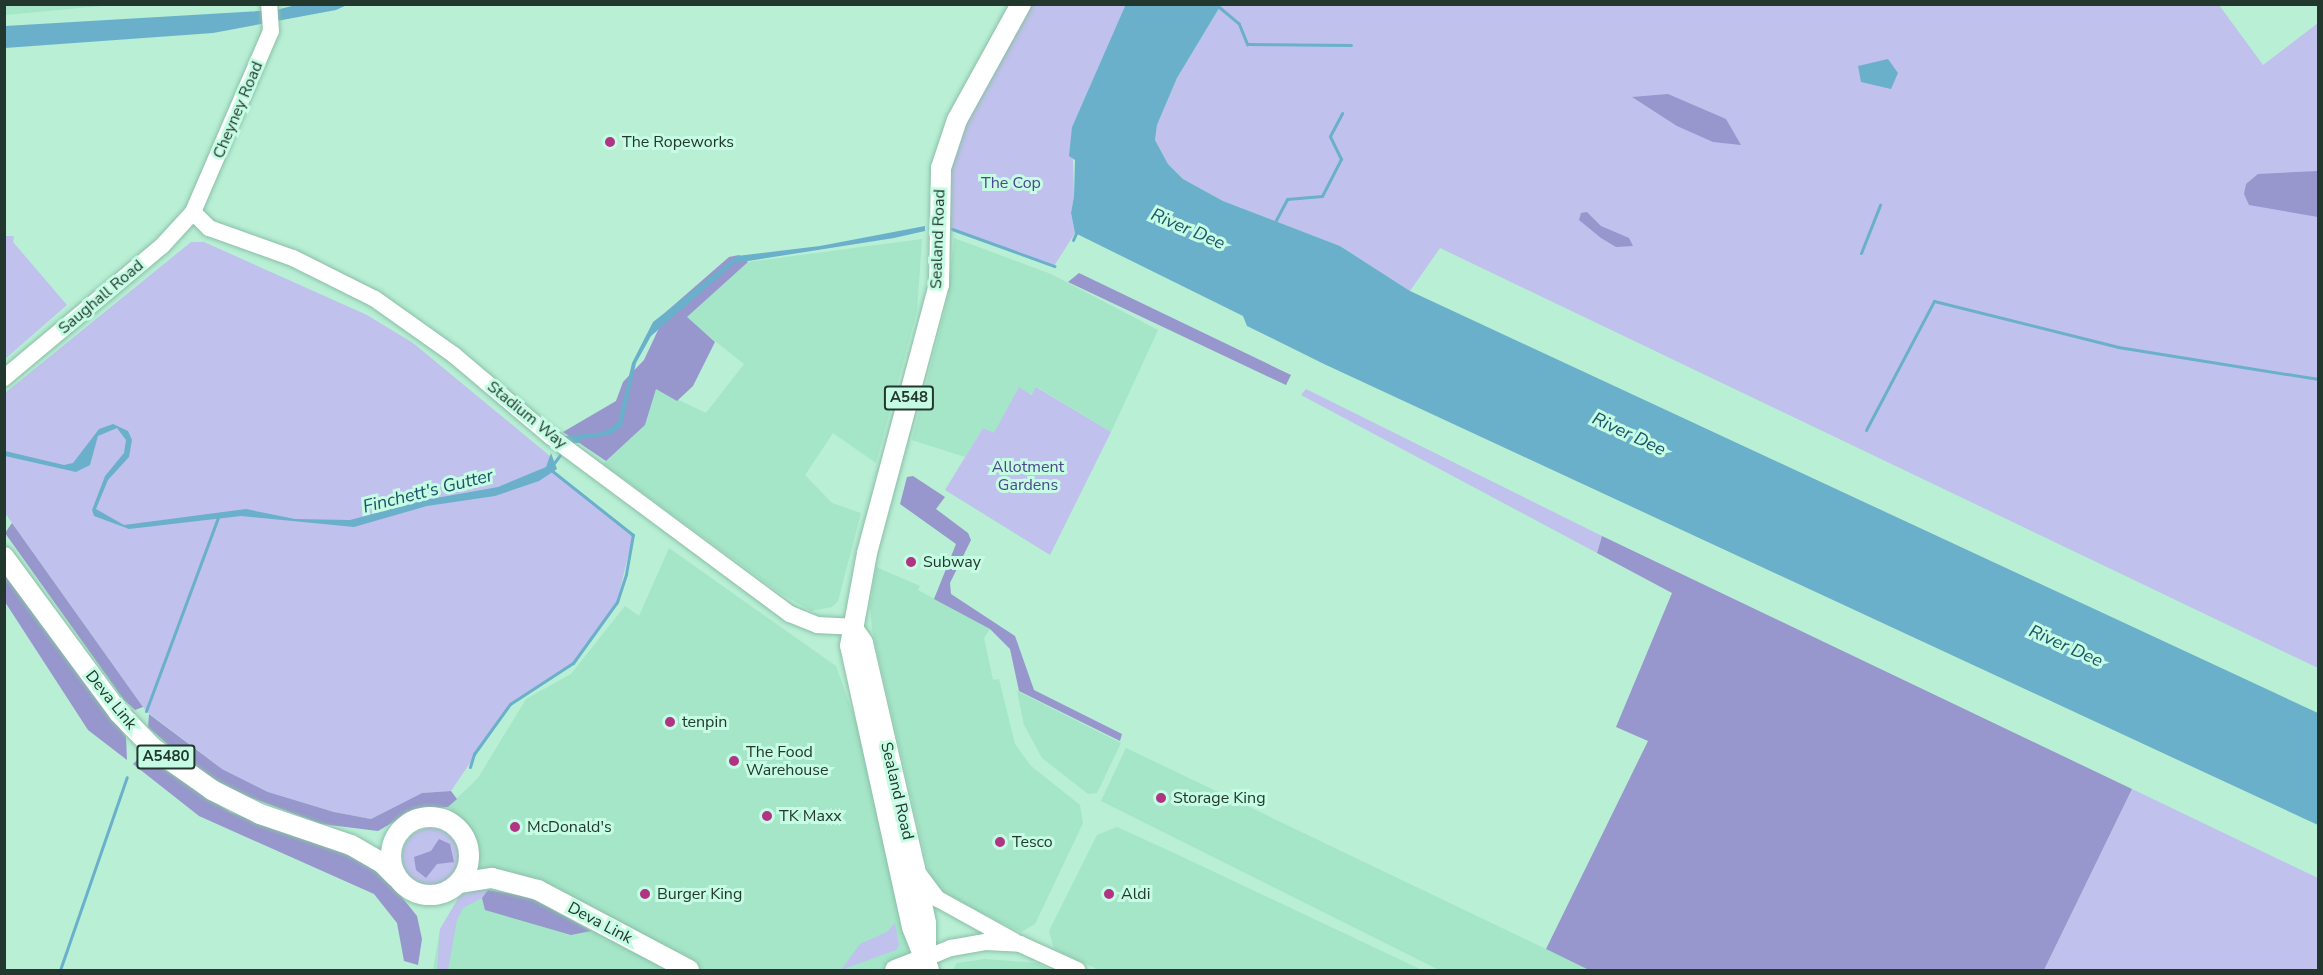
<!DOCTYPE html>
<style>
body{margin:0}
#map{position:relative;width:2323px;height:975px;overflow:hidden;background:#b8efd5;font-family:"Nunito Sans",sans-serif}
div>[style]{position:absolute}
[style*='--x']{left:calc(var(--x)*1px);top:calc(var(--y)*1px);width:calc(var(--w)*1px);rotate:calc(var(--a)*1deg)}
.built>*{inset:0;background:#a5e5c8}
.green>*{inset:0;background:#c1c1ed}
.round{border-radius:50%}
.forest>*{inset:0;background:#9796cd}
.water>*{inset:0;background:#6ab0cb}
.stream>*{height:3px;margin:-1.5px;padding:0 1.5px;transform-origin:1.5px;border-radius:1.5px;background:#6ab0cb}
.roads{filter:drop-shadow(0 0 2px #8abfa7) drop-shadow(0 0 2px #8abfa7)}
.secondary>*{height:16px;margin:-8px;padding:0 8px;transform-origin:8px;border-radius:8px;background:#fff}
.primary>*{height:20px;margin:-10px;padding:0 10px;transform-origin:10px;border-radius:10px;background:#fff}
.primary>.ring{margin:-10px;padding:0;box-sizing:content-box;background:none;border:20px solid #fff;border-radius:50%}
.dots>*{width:16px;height:16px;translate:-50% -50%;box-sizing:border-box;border:3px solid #c5fce3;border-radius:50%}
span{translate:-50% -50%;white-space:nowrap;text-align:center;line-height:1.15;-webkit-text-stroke:6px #c5fce3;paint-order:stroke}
.shield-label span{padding:2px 4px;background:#c5fce3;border:2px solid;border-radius:4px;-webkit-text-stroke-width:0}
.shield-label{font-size:15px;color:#22382e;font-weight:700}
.street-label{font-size:16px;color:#22382e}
.poi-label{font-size:16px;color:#22382e}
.left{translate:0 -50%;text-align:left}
.park-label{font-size:16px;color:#4d478c}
.water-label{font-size:18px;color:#1b5468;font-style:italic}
.frame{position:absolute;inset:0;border:6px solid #22382e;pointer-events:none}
</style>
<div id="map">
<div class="built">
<div style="clip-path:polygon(4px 5px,112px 5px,5px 15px)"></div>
<div style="clip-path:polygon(954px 238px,1051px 274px,1158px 330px,1111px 432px,1037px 387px,994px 434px,983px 428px,965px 457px,912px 440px,947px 302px)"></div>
<div style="clip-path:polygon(922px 239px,917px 311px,876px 463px,833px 433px,805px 475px,832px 503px,861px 513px,838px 601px,832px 607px,811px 611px,780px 593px,603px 464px,645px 425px,656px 389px,706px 413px,744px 364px,686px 318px,748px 262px)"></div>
<div style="clip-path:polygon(669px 548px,836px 666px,857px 725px,915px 970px,433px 970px,440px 929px,476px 870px,480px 854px,471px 830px,448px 807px,478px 778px,526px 699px,571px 674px,625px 606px,639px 616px)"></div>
<div style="clip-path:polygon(876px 567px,920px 586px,918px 590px,990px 629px,984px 638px,993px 680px,999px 679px,1015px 744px,1031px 766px,1080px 805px,1083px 823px,1035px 924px,1021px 932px,953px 899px,941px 891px,929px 873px,872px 629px,870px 607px)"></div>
<div style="clip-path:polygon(1017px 691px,1121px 743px,1097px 793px,1088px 794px,1042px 758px,1024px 725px)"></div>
<div style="clip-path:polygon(1126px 748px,1546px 949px,1589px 970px,1439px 970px,1101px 801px)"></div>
<div style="clip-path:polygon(1117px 827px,1172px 852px,1422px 970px,1099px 970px,1054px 949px,1049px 931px,1097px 835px)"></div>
<div style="clip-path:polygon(985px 959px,1036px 963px,1051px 970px,953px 970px,957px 963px)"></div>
</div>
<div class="green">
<div style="clip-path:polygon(1029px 5px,1126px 5px,1072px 127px,1074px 196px,1071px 213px,1075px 233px,1054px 266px,944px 228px,945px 193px,962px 125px)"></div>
<div style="clip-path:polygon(1221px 5px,2219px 5px,2263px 65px,2318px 23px,2318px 668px,1440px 248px,1410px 291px,1340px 246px,1223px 201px,1183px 179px,1168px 164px,1155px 140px,1157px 125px,1177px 78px)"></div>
<div style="clip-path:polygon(5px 236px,14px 236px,13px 242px,67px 305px,5px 359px)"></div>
<div style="clip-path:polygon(191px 242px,204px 242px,367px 315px,413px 343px,550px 456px,550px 469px,633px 535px,617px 602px,573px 663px,510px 704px,451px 791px,422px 793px,371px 819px,334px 812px,268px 792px,222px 769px,146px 711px,5px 513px,5px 393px)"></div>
<div style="clip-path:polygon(1019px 387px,1031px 395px,1036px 387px,1111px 432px,1050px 555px,945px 490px,983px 428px,994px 433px)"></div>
<div style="clip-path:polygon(1306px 389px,1602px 536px,1597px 553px,1301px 395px)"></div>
<div style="clip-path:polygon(2132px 789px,2318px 878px,2318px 970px,2044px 970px)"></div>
<div class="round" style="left:402px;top:828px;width:58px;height:58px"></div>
<div style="clip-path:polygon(473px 890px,488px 890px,482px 898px,463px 908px,457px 920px,448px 970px,437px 970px,440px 929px,459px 897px)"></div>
<div style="clip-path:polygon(895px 923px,899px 945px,896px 950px,841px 970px,860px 944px,887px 932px)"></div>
</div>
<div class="forest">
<div style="clip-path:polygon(1668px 94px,1726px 119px,1741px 145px,1713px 142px,1677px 126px,1632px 97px)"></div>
<div style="clip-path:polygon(2318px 171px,2318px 217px,2249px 205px,2244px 194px,2246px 184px,2258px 174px)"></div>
<div style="clip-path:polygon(1587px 212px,1601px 226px,1629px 238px,1633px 246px,1616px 247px,1601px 238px,1579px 220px,1581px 213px)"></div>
<div style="clip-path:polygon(739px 255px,748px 262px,687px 317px,715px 342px,693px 386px,677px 401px,656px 389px,645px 425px,606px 461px,563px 432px,616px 401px,623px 382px,644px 360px,667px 311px,729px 257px)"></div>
<div style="clip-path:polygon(1079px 273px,1291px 375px,1286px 385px,1068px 282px)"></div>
<div style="clip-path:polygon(913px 476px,945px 497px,936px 509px,968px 533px,971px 540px,950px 583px,951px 594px,1015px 636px,1034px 690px,1122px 734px,1120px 741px,1019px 691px,1010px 649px,990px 629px,934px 599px,956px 544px,900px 504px,907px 477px)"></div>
<div style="clip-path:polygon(12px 523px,143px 707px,135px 710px,124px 700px,5px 533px)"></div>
<div style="clip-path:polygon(1602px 536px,2132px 789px,2044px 970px,1589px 970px,1546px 949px,1648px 741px,1616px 727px,1672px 593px,1597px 553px)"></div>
<div style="clip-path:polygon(4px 572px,126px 737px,127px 760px,88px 730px,5px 602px)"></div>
<div style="clip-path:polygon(149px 714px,222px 769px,268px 792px,334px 812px,371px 819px,422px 793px,451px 791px,457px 799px,448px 807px,414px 810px,378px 831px,322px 824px,230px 790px,198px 771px,148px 727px)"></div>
<div style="clip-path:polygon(142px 755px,230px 812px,376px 865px,417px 916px,422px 939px,418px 965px,404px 961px,397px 923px,374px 894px,199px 816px,133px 764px)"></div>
<div style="clip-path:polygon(439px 839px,450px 844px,454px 862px,437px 864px,426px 878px,416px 870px,414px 857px,431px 851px)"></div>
<div style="clip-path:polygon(488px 890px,530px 897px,591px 931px,571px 935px,485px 910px,482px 898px)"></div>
</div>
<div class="water">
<div style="clip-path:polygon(1126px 4px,1221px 5px,1177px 78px,1157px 125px,1155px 140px,1168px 164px,1183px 179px,1223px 201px,1340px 246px,1410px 291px,2318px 713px,2318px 825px,1324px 364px,1247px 326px,1243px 316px,1075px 233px,1071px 213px,1074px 196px,1075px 160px,1069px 156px,1072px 127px)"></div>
<div style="clip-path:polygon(296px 5px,347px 5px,336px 10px,213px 33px,5px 48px,5px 26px,276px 10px)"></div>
<div style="clip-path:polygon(1888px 59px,1898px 73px,1891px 89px,1861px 82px,1858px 66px)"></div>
<div style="clip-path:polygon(925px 226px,925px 231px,894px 238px,735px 263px,651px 336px,636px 363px,622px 426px,610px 435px,581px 439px,579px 443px,572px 443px,565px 436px,604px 432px,618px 422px,632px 363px,653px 322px,737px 256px,820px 246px)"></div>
<div style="clip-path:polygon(113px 424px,128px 431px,132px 440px,129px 457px,108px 480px,96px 509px,124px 525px,246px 509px,295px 519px,350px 520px,425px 500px,498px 487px,546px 467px,551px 453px,557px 469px,539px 481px,495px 496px,427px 506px,354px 527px,241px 516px,129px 529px,94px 516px,92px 510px,105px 476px,124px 453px,126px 440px,117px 428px,98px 436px,90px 465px,76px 472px,5px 456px,5px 451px,64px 465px,73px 463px,99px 429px)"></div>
</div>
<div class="stream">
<div style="--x:1219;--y:7;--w:26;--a:40"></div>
<div style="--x:1239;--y:24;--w:22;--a:68"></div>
<div style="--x:1247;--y:44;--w:104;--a:0.6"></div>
<div style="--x:1276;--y:220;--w:24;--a:-62"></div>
<div style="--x:1287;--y:199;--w:35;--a:-5"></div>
<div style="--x:1322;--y:196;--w:42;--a:-62.8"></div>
<div style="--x:1341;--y:159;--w:25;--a:-116"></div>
<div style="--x:1330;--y:136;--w:26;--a:-62"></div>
<div style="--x:952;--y:229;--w:109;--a:19.9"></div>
<div style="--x:1073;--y:240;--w:10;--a:-66"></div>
<div style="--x:1861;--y:253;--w:52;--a:-68.4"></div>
<div style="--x:1866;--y:430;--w:146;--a:-62.2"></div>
<div style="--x:1934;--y:301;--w:190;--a:14"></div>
<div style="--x:2118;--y:347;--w:203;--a:9.1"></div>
<div style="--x:554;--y:463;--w:15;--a:-53"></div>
<div style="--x:146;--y:711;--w:209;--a:-69.6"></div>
<div style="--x:470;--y:767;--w:14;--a:-73"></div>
<div style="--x:474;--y:754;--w:62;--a:-54.2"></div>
<div style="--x:510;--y:704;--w:75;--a:-33.1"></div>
<div style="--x:573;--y:663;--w:75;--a:-54.2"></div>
<div style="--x:617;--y:602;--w:29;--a:-72"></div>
<div style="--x:626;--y:574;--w:40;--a:-80"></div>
<div style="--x:633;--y:535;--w:105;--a:-141.6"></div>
<div style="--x:60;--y:970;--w:204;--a:-70.9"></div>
</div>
<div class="roads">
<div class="secondary">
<div style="--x:193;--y:212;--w:23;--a:45"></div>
<div style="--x:209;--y:228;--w:89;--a:19.7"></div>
<div style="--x:293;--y:258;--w:92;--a:26.6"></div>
<div style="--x:375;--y:299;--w:97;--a:35.3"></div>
<div style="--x:454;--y:355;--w:126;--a:40.2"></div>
<div style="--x:550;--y:436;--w:299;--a:36.6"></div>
<div style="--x:790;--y:614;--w:29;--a:22"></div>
<div style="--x:817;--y:625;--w:35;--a:3"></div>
<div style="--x:4;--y:378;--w:206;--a:-39.9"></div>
<div style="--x:162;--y:246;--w:46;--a:-47.6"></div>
<div style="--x:193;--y:212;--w:197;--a:-66.7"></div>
<div style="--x:271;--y:31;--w:27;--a:-94"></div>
<div style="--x:915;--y:869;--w:38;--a:53"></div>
<div style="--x:938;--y:899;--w:87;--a:28.9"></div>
<div style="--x:926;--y:958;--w:27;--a:-22"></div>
<div style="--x:951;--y:948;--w:36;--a:-10"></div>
<div style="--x:986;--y:942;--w:34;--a:3"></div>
<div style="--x:1020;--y:944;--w:63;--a:24.5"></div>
</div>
<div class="primary">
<div style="--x:4;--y:557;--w:194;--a:53.6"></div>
<div style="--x:119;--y:713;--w:49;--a:45.8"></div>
<div style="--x:153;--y:748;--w:72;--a:35.4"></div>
<div style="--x:212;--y:790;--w:54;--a:26.6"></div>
<div style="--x:260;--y:814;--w:96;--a:18.8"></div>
<div style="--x:351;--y:845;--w:34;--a:30"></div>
<div style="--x:381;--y:862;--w:21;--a:45"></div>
<div style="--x:852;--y:627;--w:19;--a:55"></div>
<div style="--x:863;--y:643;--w:232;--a:77"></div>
<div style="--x:915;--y:869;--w:55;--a:78.5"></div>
<div style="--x:926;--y:923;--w:30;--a:90"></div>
<div class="ring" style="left:391px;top:817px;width:58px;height:58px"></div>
<div style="--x:459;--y:883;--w:33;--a:-9"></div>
<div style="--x:492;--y:878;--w:48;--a:14.6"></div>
<div style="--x:538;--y:890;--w:171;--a:27.9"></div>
<div style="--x:895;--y:970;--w:33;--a:-21"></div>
<div style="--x:929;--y:970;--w:46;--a:-111.6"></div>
<div style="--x:912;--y:927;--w:288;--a:-102.4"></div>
<div style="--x:850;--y:646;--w:95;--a:-79.6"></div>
<div style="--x:867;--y:553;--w:278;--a:-75"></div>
<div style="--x:939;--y:285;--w:117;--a:-89"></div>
<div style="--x:941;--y:168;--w:51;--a:-71.6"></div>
<div style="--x:957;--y:120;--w:132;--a:-61.1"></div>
</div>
</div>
<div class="dots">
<div style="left:610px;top:142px;background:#b03384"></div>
<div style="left:911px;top:562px;background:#b03384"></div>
<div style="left:670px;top:722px;background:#b03384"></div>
<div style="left:734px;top:761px;background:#b03384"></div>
<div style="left:1161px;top:798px;background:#b03384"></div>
<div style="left:767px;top:816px;background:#b03384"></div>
<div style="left:515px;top:827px;background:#b03384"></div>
<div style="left:1000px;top:842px;background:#b03384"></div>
<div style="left:645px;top:894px;background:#b03384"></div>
<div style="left:1109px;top:894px;background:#b03384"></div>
</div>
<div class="shield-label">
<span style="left:909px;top:398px">A548</span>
<span style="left:166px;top:757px">A5480</span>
</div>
<div class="street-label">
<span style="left:238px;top:110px;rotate:-67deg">Cheyney Road</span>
<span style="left:938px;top:239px;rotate:-88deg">Sealand Road</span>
<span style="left:101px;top:297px;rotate:-40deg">Saughall Road</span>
<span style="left:527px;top:415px;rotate:39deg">Stadium Way</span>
<span style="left:111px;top:700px;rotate:51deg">Deva Link</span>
<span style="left:897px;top:791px;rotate:77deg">Sealand Road</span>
<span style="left:600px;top:923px;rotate:28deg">Deva Link</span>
</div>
<div class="poi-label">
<span class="left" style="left:622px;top:142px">The Ropeworks</span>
<span class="left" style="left:923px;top:562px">Subway</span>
<span class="left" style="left:682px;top:722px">tenpin</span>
<span class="left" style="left:746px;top:761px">The Food<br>Warehouse</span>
<span class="left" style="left:1173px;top:798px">Storage King</span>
<span class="left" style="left:779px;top:816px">TK Maxx</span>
<span class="left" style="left:527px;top:827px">McDonald's</span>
<span class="left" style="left:1012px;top:842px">Tesco</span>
<span class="left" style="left:657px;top:894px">Burger King</span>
<span class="left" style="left:1121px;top:894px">Aldi</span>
</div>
<div class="park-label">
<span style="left:1011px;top:183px">The Cop</span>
<span style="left:1028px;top:476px">Allotment<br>Gardens</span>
</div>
<div class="water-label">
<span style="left:1188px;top:229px;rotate:23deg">River Dee</span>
<span style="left:1629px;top:434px;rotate:25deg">River Dee</span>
<span style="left:428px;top:491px;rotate:-14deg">Finchett's Gutter</span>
<span style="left:2066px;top:646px;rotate:24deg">River Dee</span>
</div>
<div class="frame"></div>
</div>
